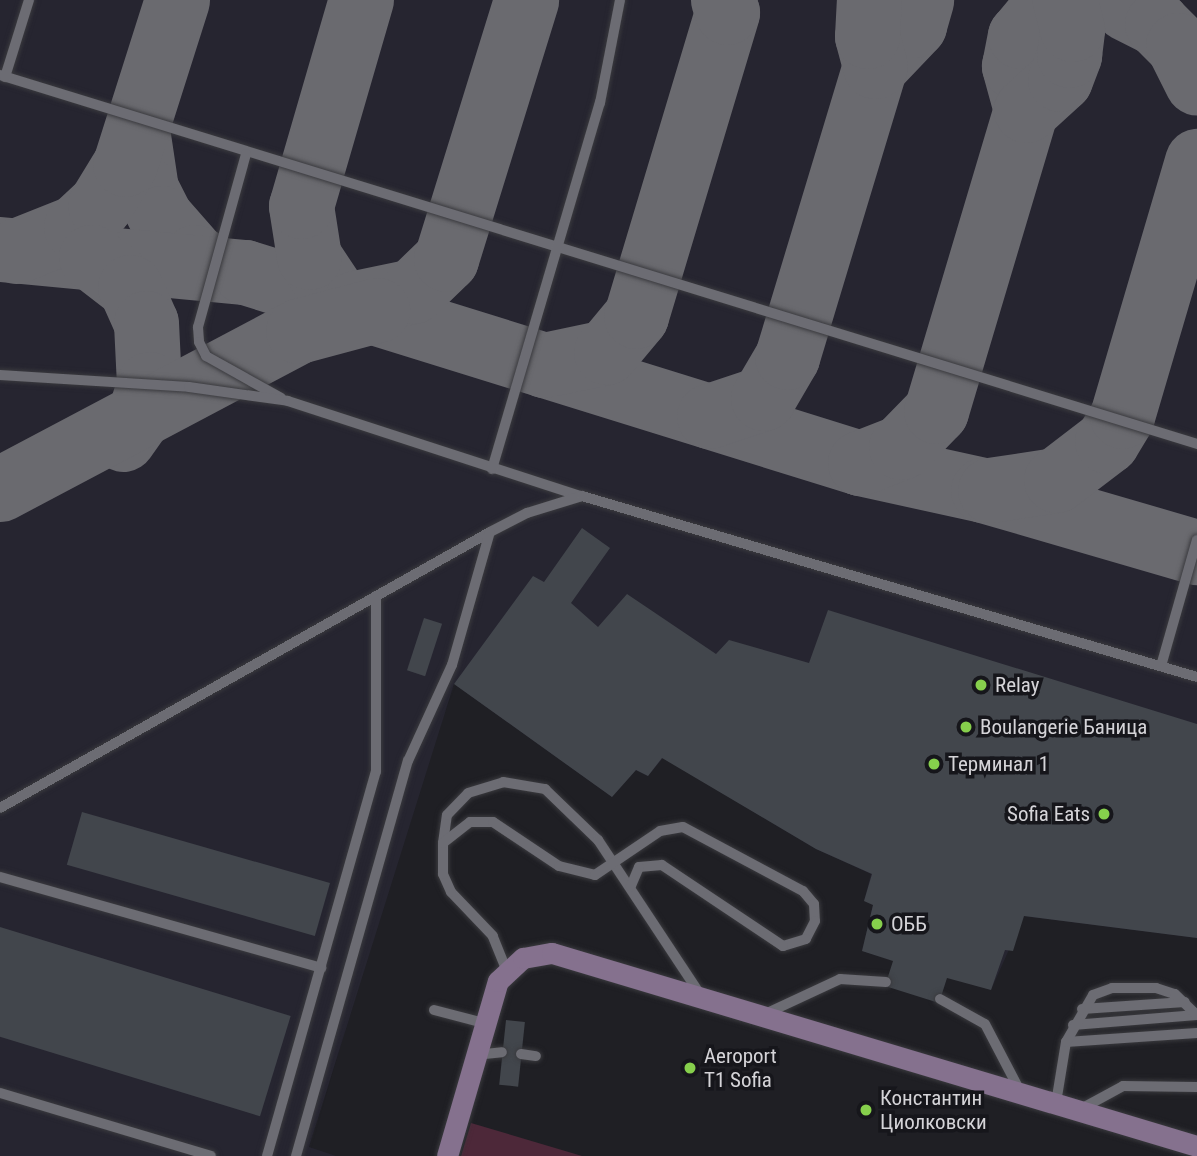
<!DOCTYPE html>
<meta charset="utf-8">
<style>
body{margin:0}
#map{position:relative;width:1197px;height:1156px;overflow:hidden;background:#1f1f24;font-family:"Roboto Condensed",sans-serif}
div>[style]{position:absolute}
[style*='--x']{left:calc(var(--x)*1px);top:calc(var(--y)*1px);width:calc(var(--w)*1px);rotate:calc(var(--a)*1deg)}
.built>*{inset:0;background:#262530}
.green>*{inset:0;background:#4d2839}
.taxiway>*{height:65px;margin:-32.5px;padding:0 32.5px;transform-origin:32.5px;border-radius:32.5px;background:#6a6a6f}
.building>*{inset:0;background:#42464c;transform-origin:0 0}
.roads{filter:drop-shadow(0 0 2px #3a3a3e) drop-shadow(0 0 2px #3a3a3e)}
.lane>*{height:10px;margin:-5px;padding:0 5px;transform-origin:5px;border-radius:5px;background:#6c6c73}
.secondary>*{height:21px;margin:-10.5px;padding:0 10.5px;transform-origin:10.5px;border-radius:10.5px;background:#85718e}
.dots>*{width:19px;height:19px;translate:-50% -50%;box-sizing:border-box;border:4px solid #16161b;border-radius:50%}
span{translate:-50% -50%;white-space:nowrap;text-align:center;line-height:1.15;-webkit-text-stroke:7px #16161b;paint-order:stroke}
.poi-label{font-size:21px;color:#d5d4d8}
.left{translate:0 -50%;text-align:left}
.right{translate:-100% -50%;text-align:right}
</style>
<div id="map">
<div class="built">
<div style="clip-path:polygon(0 0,1197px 0,1197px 938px,1024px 916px,991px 990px,862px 951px,873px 905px,864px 901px,871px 874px,816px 849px,663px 758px,648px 776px,636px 770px,612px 797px,454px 684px,309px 1147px,336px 1156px,0 1156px)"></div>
</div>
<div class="green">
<div style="clip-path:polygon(471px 1123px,582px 1156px,461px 1156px)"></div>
</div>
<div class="taxiway">
<div style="--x:1126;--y:8;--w:35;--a:27"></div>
<div style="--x:1157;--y:24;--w:30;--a:45"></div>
<div style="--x:1178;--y:45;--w:42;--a:63.4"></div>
<div style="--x:875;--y:66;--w:57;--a:-46.4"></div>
<div style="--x:914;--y:25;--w:26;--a:-74"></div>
<div style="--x:1026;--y:110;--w:46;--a:-105.3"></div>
<div style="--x:1014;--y:66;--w:31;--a:-79"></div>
<div style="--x:1020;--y:36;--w:47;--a:-50.2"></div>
<div style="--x:137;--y:129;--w:61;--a:81.5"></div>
<div style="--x:146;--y:189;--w:33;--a:63"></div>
<div style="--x:161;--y:218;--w:52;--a:48.9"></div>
<div style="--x:195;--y:257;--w:21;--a:29"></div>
<div style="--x:0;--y:249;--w:246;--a:5.4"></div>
<div style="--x:245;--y:272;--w:644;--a:17.25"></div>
<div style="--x:860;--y:463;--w:126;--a:12.4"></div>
<div style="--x:983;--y:490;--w:223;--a:16.2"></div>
<div style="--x:16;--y:251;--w:65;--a:-21.8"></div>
<div style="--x:76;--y:227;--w:33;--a:-43"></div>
<div style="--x:100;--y:205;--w:48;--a:-58.6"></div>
<div style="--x:125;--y:164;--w:172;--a:-72.4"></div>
<div style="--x:91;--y:257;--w:49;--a:37.6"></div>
<div style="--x:130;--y:287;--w:39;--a:66"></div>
<div style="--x:146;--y:323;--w:61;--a:87.2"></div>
<div style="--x:149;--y:384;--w:34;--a:107"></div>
<div style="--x:139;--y:416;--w:28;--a:125"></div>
<div style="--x:335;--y:296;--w:47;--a:-123.7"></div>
<div style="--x:309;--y:257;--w:52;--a:-98.9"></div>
<div style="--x:301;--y:206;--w:215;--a:-73.8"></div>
<div style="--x:355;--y:303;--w:59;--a:-11.7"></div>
<div style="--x:413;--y:291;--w:46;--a:-44.1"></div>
<div style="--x:446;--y:259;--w:271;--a:-72.8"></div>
<div style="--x:544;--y:365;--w:63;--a:-11.8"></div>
<div style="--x:606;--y:352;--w:47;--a:-50.2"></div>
<div style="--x:636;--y:316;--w:317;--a:-73.3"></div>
<div style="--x:727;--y:12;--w:13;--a:-108"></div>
<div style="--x:709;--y:416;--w:57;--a:-18.4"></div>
<div style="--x:763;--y:398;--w:48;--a:-59.7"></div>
<div style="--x:787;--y:357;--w:304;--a:-73.2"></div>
<div style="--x:875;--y:66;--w:31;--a:-105"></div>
<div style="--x:867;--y:36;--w:36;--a:-87"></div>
<div style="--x:860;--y:463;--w:44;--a:-21.3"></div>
<div style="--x:901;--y:447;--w:50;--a:-45.8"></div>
<div style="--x:936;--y:411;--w:314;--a:-73.4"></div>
<div style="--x:1026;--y:110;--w:46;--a:-42.4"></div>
<div style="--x:1060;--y:79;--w:26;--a:-69"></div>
<div style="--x:1069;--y:55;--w:26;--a:-83"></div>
<div style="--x:1072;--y:29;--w:30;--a:-104"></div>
<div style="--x:0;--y:489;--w:337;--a:-27.9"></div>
<div style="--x:298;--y:331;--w:82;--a:-14.9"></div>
<div style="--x:990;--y:490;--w:67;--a:-8.6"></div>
<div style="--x:1056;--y:480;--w:64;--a:-37.4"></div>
<div style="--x:1107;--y:441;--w:29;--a:-59"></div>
<div style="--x:1122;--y:416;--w:266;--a:-73.6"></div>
</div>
<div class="building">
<div style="clip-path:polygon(582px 528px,610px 548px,571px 603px,598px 627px,627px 594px,716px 654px,729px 640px,809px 663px,828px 610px,1197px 724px,1197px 938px,1024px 916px,1013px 951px,1005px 950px,991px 990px,947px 978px,939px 1003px,885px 986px,893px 961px,862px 951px,873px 905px,864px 901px,872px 874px,816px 849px,662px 758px,648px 776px,636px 770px,612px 797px,454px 684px,533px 576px,544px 582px)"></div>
<div style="left:424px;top:618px;width:19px;height:55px;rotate:18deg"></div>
<div style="left:82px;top:812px;width:258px;height:55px;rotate:16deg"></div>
<div style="left:0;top:927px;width:304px;height:105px;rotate:17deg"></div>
<div style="left:506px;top:1020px;width:19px;height:65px;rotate:6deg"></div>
</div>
<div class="roads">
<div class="lane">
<div style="--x:0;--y:75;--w:1253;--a:17.13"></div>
<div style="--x:5;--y:77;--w:81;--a:-72.7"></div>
<div style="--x:246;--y:154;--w:180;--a:105.5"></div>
<div style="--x:198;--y:327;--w:15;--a:86"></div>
<div style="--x:199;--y:342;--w:16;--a:63"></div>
<div style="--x:206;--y:356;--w:86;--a:29.2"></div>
<div style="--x:0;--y:375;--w:189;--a:3.6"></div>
<div style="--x:189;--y:387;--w:100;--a:8"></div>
<div style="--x:288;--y:401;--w:308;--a:18"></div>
<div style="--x:492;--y:469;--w:382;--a:-73.6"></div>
<div style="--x:600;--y:103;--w:105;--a:-79"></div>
<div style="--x:1161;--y:666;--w:131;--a:-74.1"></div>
<div style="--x:0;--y:808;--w:562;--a:-29.39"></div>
<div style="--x:490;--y:532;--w:42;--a:-27.2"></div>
<div style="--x:527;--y:513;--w:58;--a:-17.2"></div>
<div style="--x:582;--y:496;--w:641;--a:16.4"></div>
<div style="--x:443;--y:843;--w:28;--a:-82"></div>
<div style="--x:447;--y:815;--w:30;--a:-46"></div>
<div style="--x:468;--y:793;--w:37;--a:-17"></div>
<div style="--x:503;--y:782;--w:43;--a:9.5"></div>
<div style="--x:545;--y:789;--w:74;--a:43.9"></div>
<div style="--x:598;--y:840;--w:185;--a:56.5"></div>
<div style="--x:0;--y:877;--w:334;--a:15.8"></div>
<div style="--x:506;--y:969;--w:35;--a:-112"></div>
<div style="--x:493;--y:936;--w:61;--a:-133.7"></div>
<div style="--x:451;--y:892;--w:20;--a:-114"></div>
<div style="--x:443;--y:874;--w:31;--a:-90"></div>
<div style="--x:443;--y:843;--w:34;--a:-38"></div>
<div style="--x:470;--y:822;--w:23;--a:0"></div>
<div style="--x:493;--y:822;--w:79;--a:33.7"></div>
<div style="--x:559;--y:866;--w:37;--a:14"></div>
<div style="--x:595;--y:875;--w:78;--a:-34.1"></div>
<div style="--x:660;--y:831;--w:23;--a:-10"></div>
<div style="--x:683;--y:827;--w:136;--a:28.1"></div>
<div style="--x:803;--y:891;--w:17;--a:50"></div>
<div style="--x:814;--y:904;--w:17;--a:87"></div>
<div style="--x:815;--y:921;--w:20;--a:117"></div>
<div style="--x:806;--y:939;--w:24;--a:163"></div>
<div style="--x:783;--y:946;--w:146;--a:-146.2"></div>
<div style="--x:662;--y:865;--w:23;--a:175"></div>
<div style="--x:639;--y:867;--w:21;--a:113"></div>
<div style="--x:940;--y:999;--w:51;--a:29.1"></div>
<div style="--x:985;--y:1024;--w:78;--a:62.4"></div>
<div style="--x:1082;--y:1009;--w:103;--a:-3.9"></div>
<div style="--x:434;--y:1010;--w:52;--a:14.6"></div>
<div style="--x:765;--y:1014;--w:83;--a:-25"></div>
<div style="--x:840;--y:979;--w:46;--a:3.7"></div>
<div style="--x:1073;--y:1025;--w:124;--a:-4.6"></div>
<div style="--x:1066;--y:1042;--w:131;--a:-3.9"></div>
<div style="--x:521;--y:1054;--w:15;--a:8"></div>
<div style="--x:475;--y:1055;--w:27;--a:-6"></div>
<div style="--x:0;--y:1093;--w:220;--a:16.6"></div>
<div style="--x:1056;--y:1103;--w:62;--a:-80.7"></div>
<div style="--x:1066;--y:1042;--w:54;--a:-60.1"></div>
<div style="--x:1093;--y:995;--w:20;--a:-20"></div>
<div style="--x:1112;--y:988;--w:44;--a:0"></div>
<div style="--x:1156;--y:988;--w:20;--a:18"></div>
<div style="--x:1175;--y:994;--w:30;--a:44"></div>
<div style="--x:1079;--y:1110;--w:50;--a:-28.6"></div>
<div style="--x:1123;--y:1086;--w:74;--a:0.8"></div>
<div style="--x:267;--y:1156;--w:399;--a:-74.2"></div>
<div style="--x:376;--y:772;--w:176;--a:-90"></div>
<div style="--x:296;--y:1156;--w:411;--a:-74.2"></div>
<div style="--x:408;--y:761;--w:106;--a:-65.4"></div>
<div style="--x:452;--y:665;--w:138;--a:-74.1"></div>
</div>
<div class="secondary">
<div style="--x:447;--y:1156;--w:182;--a:-73.8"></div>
<div style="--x:498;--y:981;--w:34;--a:-43"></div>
<div style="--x:523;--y:958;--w:29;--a:-10"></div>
<div style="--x:552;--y:953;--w:673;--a:16.66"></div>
</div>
</div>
<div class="dots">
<div style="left:981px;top:685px;background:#86cf4c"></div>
<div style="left:966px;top:727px;background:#86cf4c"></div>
<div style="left:934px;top:764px;background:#86cf4c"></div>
<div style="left:1104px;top:814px;background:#86cf4c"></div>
<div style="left:877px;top:924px;background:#86cf4c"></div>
<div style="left:690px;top:1068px;background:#86cf4c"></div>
<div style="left:866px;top:1110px;background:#86cf4c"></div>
</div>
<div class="poi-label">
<span class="left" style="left:995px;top:685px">Relay</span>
<span class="left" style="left:980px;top:727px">Boulangerie Баница</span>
<span class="left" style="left:948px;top:764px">Терминал 1</span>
<span class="right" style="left:1090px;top:814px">Sofia Eats</span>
<span class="left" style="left:891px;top:924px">ОББ</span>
<span class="left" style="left:704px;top:1068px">Aeroport<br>T1 Sofia</span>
<span class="left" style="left:880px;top:1110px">Константин<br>Циолковски</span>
</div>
</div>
